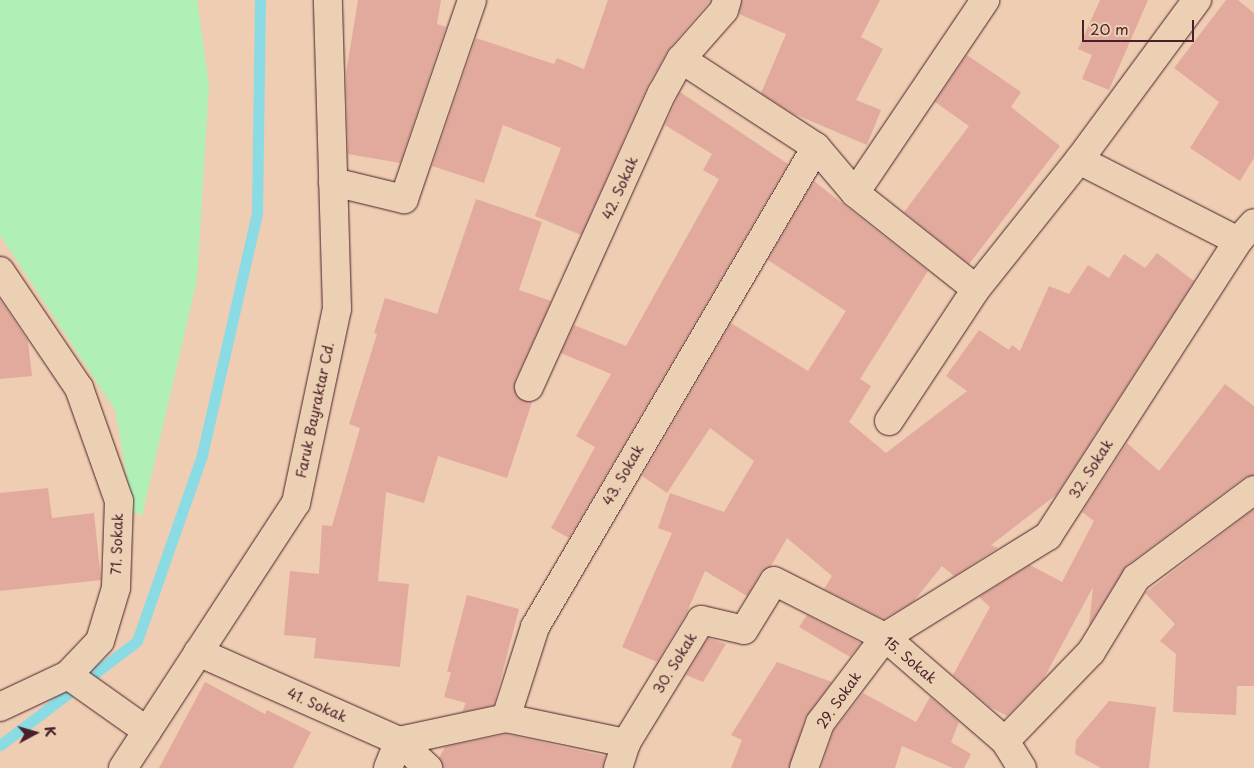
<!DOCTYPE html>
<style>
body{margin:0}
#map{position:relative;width:1254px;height:768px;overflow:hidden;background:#efcdb2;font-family:"Playpen Sans",sans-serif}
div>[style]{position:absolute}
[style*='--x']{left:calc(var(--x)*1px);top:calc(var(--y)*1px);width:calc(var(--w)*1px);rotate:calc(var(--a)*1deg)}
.green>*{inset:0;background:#b0f0b7}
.stream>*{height:11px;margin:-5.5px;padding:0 5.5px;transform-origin:5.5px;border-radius:5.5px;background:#8adbe4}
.building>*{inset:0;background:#e1aa9d}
.roads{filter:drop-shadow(0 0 1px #4a1f2b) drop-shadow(0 0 1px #4a1f2b)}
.street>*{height:28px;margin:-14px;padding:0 14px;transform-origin:14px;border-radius:14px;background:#ecd0b3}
.secondary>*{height:28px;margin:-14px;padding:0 14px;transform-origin:14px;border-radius:14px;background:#ecd0b3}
span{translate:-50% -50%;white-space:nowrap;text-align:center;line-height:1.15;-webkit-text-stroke:4px #ecd0b3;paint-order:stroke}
.street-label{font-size:14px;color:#4a1f2b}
.north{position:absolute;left:10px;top:708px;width:50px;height:50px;-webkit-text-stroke:4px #ecd0b3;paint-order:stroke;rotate:84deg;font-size:14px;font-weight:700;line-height:20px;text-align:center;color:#4a1f2b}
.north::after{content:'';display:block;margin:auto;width:18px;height:22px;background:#4a1f2b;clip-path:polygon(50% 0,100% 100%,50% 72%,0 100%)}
.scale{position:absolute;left:1082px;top:20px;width:112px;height:22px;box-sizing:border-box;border:2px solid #4a1f2b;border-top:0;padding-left:6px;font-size:15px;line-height:18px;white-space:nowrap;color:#4a1f2b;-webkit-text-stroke:4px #ecd0b3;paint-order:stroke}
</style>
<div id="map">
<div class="green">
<div style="clip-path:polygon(0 0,197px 0,209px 84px,197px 280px,142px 516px,133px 511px,115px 410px,0 235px)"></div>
</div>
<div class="stream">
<div style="--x:0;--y:745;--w:172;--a:-37.2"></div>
<div style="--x:137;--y:641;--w:197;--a:-70.7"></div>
<div style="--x:202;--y:455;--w:248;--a:-77.2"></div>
<div style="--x:257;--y:213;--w:213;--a:-89.2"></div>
</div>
<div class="building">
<div style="clip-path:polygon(358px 0,441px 0,437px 24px,446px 27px,400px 163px,348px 154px,346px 73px)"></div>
<div style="clip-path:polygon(608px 0,711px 0,669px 49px,648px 85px,581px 235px,535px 216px,561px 148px,503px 125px,484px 183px,432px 166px,476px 38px,554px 64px,557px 58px,584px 69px)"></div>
<div style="clip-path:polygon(742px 0,880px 0,861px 37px,883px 49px,856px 100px,881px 110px,867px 145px,792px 113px,761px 93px,786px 34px,739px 14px)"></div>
<div style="clip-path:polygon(1100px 0,1148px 0,1109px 90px,1082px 79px,1092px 55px,1078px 49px)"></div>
<div style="clip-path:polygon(1226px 0,1238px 0,1254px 13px,1254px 158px,1240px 181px,1190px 148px,1219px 102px,1174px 68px)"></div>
<div style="clip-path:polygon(967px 55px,1021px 92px,1011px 107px,1060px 146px,969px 264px,904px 212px,969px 126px,935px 102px)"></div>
<div style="clip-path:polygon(680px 92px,788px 164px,569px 538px,551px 528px,595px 447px,576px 436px,611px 374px,561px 353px,574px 325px,626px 346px,719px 179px,703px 170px,712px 154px,665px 125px)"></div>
<div style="clip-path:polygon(814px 181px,928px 271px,860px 379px,871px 386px,849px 422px,886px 453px,967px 391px,946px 376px,979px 330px,1009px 350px,1012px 345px,1020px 351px,1049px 286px,1069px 294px,1088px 265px,1109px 278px,1124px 254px,1145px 268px,1157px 253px,1194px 281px,1056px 495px,991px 545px,998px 548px,954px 576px,942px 566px,914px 601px,884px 619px,824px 589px,832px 576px,787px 538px,771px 566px,761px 572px,747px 596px,705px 571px,686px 614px,657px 662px,622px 647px,672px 533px,658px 528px,670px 493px,724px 512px,754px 461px,710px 428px,667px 493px,642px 476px,731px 323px,808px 371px,846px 311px,768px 260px)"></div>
<div style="clip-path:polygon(476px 199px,542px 222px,519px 290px,551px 301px,515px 381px,517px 396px,532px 402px,507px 478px,438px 456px,424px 503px,386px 492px,378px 581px,409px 584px,400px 667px,314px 658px,316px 638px,284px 635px,290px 571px,319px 574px,322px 525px,332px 526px,360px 428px,349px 424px,377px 334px,374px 333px,385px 298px,437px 314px)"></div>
<div style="clip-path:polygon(0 299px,28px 341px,32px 376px,0 379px)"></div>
<div style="clip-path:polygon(1225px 384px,1254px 406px,1254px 475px,1245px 477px,1126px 566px,1089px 626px,1093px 587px,1044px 678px,1007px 716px,990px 707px,953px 675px,990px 607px,979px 597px,1030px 565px,1062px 582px,1094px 521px,1082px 512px,1127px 443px,1159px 471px)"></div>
<div style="clip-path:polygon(48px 488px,52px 518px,94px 513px,101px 580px,0 591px,0 493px)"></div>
<div style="clip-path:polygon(1254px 509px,1254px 686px,1237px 686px,1236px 715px,1173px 712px,1176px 654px,1160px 641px,1175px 624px,1145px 593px)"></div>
<div style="clip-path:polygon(467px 595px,519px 609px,494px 705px,462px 712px,466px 703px,444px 697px,451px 672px,447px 672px)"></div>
<div style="clip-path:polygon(807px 615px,861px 643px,850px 657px,799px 627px)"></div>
<div style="clip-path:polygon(708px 638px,726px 644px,703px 682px,686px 675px)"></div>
<div style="clip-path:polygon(777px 662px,832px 682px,805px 718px,789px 768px,731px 768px,742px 740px,731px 735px)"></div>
<div style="clip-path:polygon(205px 682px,265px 714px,267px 710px,311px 732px,293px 768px,159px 768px)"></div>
<div style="clip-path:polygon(863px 693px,916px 722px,930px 697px,959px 722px,951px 742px,971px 754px,964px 768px,953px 768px,902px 746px,895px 768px,821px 768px,834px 730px)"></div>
<div style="clip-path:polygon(1109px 701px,1156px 707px,1149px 768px,1101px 768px,1075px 754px,1076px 740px)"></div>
<div style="clip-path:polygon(506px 734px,605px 756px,603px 768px,443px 768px,439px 758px,445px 747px)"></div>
</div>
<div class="roads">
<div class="street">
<div style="--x:681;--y:59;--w:161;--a:33.1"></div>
<div style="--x:816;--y:147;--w:60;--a:49.7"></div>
<div style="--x:855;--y:193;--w:233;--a:-56"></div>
<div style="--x:1079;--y:160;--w:178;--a:27"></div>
<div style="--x:1238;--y:241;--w:24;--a:-48"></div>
<div style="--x:333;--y:182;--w:73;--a:13.5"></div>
<div style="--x:404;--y:199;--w:210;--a:-71.1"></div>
<div style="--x:855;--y:193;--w:154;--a:38.4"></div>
<div style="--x:0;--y:271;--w:141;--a:56"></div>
<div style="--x:79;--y:388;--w:120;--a:70.5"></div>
<div style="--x:119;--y:501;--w:87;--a:92"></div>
<div style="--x:116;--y:588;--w:55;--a:106.8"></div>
<div style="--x:100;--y:641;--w:47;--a:133.3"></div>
<div style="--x:68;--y:675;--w:75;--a:154.8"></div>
<div style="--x:529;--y:387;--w:323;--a:-65.7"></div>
<div style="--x:662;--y:93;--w:39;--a:-61"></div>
<div style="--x:681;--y:59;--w:65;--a:-48.7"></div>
<div style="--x:724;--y:10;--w:10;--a:-73"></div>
<div style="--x:889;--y:421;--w:158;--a:-56.6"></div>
<div style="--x:976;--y:289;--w:165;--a:-51.4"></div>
<div style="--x:1079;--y:160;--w:199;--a:-53.6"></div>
<div style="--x:198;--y:652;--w:220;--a:23.9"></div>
<div style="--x:399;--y:741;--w:40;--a:43"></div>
<div style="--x:68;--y:675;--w:97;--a:35.3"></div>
<div style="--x:506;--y:718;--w:123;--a:11.8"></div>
<div style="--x:1005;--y:741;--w:124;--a:-46"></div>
<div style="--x:1091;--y:652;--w:87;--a:-58.7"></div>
<div style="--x:1136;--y:578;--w:147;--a:-36.7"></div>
<div style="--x:388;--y:768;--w:29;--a:-68"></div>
<div style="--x:399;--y:741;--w:109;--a:-12.1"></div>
<div style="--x:506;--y:718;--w:96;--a:-72.3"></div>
<div style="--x:535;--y:627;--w:556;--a:-59.65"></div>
<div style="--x:618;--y:768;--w:26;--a:-72"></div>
<div style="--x:626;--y:743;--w:144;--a:-58.6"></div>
<div style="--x:701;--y:620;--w:44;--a:13.1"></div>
<div style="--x:744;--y:630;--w:57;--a:-58.5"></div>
<div style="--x:774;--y:581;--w:124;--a:26.8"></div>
<div style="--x:885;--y:637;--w:159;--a:40.9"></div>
<div style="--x:1005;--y:741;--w:32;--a:58"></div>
<div style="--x:804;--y:768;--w:48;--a:-70.4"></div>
<div style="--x:820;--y:723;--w:108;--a:-52.9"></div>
<div style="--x:885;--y:637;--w:192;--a:-31.8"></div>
<div style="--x:1048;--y:536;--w:351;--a:-57.2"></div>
</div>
<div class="secondary">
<div style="--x:123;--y:768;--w:316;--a:-56.9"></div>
<div style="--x:296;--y:503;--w:198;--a:-78.1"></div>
<div style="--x:337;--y:309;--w:309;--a:-91.7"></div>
</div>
</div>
<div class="street-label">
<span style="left:620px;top:188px;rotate:-66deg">42. Sokak</span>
<span style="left:315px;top:410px;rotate:-78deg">Faruk Bayraktar Cd.</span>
<span style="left:1091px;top:469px;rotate:-57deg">32. Sokak</span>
<span style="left:623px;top:475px;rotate:-60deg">43. Sokak</span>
<span style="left:117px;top:544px;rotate:-88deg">71. Sokak</span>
<span style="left:910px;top:660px;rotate:40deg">15. Sokak</span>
<span style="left:675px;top:663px;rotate:-58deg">30. Sokak</span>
<span style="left:839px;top:700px;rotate:-55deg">29. Sokak</span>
<span style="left:317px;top:705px;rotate:24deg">41. Sokak</span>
</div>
<div class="north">K</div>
<div class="scale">20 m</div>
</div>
